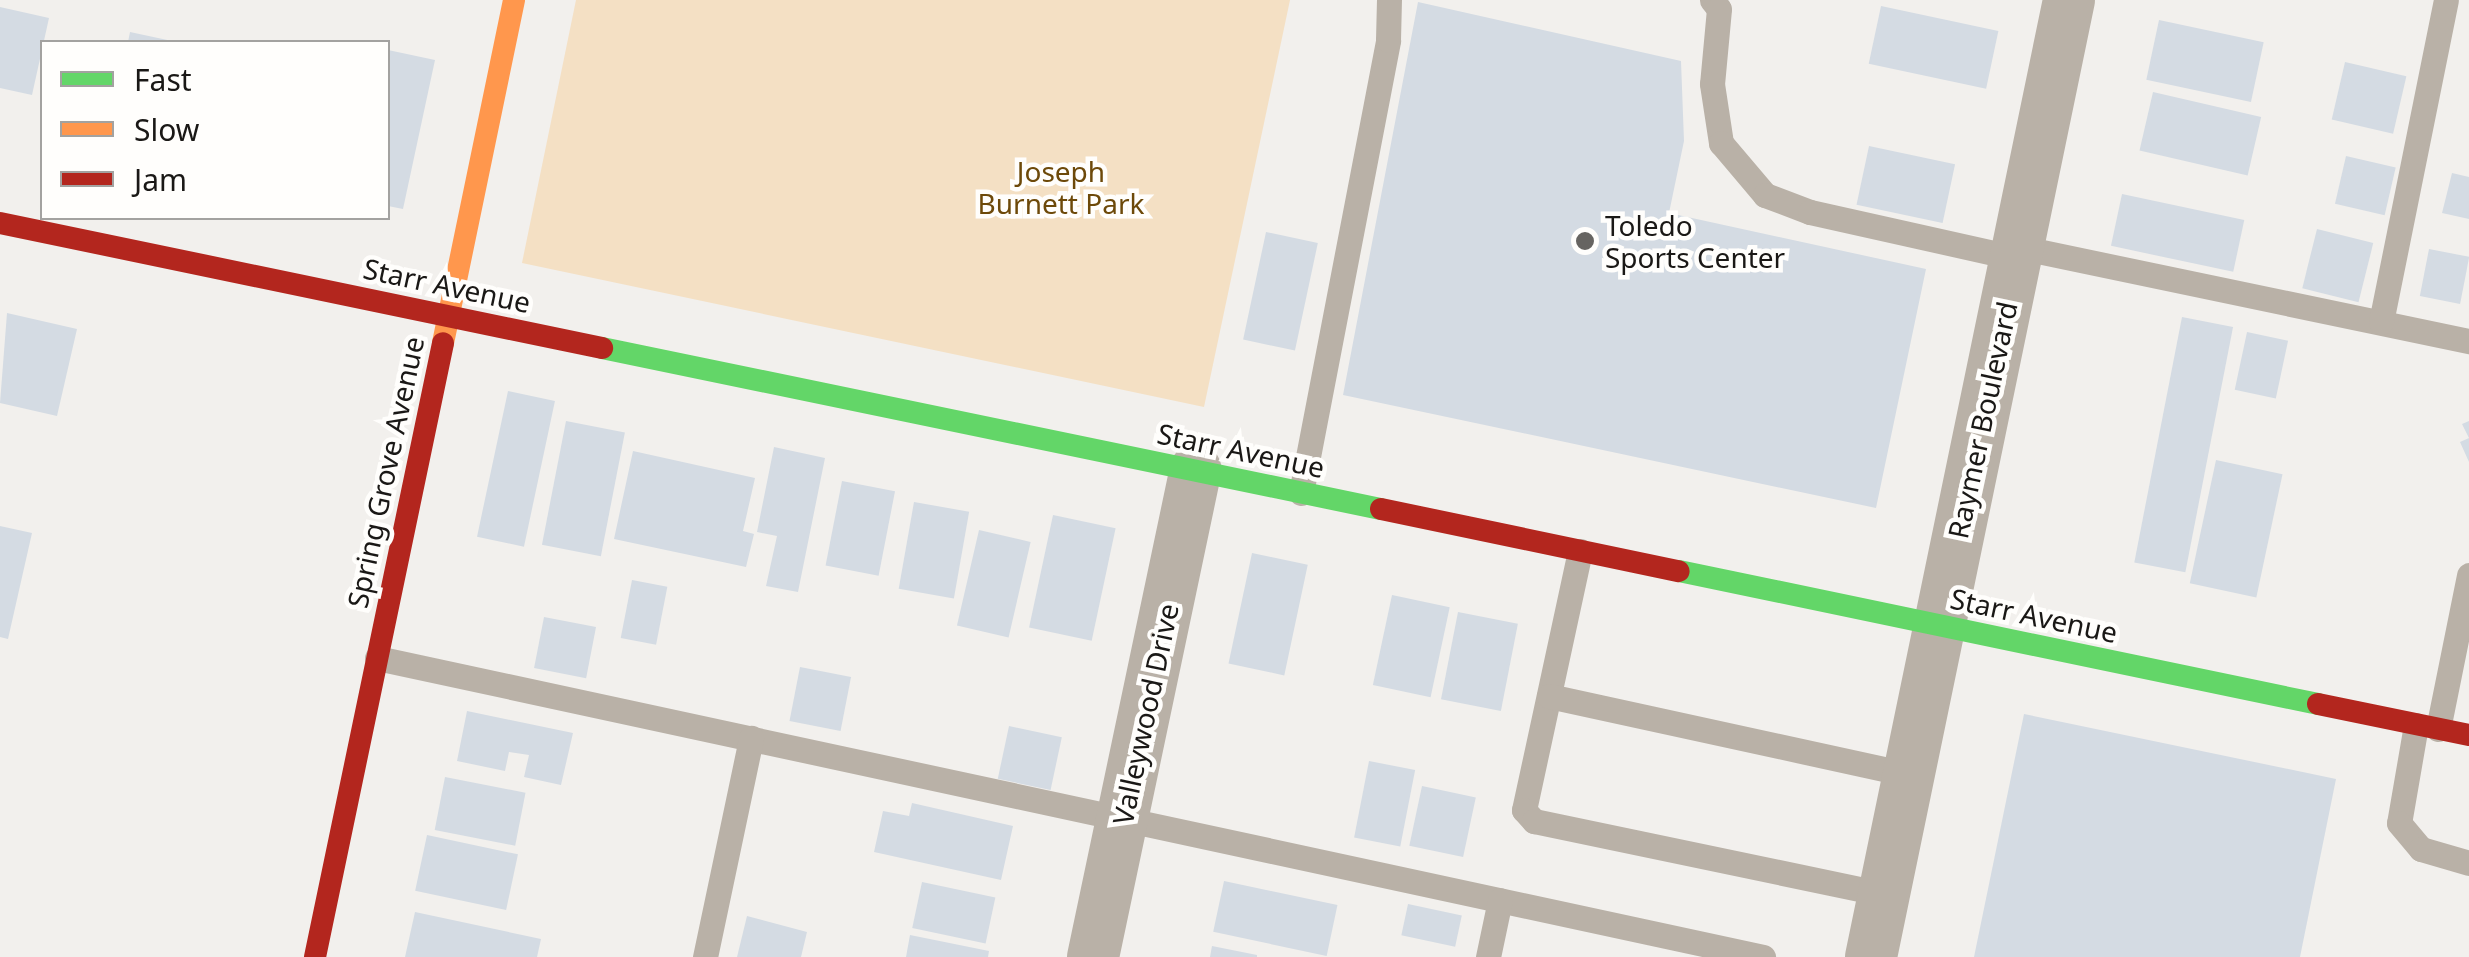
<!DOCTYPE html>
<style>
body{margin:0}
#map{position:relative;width:2469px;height:957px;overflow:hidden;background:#f2f0ed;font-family:"Noto Sans",sans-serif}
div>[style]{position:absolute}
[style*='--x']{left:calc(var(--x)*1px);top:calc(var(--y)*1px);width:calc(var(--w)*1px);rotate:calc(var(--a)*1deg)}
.green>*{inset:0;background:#f4e0c4}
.building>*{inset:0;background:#d4dbe3;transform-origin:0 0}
.lane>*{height:25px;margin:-12.5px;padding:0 12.5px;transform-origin:12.5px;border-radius:12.5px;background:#b9b1a7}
.street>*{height:52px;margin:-26px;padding:0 26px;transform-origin:26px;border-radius:26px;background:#b9b1a7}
.fast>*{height:22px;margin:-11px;padding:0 11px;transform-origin:11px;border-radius:11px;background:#63d668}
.slow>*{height:22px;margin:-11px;padding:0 11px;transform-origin:11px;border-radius:11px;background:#ff974d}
.jam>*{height:22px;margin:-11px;padding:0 11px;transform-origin:11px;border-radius:11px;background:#b3261e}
.dots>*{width:28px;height:28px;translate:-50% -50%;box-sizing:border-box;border:5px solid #fffefc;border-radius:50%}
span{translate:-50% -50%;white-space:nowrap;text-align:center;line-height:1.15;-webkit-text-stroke:9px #fffefc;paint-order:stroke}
.park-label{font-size:28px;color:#6d4909}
.poi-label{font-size:28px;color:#1a1816}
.left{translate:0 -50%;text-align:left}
.street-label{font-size:28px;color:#1a1816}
.legend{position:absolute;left:40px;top:40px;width:350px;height:180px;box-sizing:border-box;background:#fffefc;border:2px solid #a3a2a0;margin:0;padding:12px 18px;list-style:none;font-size:30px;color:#1a1816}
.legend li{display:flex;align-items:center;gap:20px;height:50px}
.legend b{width:50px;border:2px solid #a3a2a0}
</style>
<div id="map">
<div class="green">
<div style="clip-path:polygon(576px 0,1290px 0,1204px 407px,522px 263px)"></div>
</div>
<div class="building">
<div style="clip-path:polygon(1418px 2px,1681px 61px,1684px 141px,1669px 213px,1926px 269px,1876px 508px,1343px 395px)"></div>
<div style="left:1881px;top:6px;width:120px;height:59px;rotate:12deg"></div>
<div style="clip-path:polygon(0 7px,49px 18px,32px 95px,0 88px)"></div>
<div style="left:2159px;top:20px;width:107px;height:61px;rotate:12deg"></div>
<div style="clip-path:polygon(130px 32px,172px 41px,172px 42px,128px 42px)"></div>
<div style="clip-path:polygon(388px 50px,435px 60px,403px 209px,388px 206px)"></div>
<div style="left:2345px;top:62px;width:63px;height:59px;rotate:13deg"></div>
<div style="left:2153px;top:92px;width:111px;height:60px;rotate:13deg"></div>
<div style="left:1869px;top:146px;width:88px;height:60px;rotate:12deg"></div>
<div style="left:2346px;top:156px;width:51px;height:49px;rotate:13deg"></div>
<div style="clip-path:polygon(2452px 173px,2469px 177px,2469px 219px,2442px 213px)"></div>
<div style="left:2122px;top:194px;width:125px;height:53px;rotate:12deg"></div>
<div style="left:2317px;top:229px;width:58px;height:61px;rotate:14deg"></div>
<div style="left:1266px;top:232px;width:53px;height:110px;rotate:12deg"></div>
<div style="left:2429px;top:249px;width:41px;height:48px;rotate:11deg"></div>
<div style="clip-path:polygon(7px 313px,77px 329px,57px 416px,0 403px)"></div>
<div style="left:2182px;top:317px;width:52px;height:250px;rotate:11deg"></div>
<div style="left:2247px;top:332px;width:42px;height:59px;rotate:12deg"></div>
<div style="left:508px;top:391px;width:48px;height:149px;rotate:12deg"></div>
<div style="left:566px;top:421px;width:60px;height:126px;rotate:11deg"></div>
<div style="clip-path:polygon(2469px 421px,2469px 462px,2460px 442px,2469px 438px,2462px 424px)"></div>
<div style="clip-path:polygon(774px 447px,825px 458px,798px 592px,766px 586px,777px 536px,757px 532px)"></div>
<div style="clip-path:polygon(633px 451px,755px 478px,743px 531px,754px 534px,746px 567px,614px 539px)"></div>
<div style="left:2216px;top:460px;width:68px;height:126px;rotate:12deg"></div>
<div style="left:842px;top:481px;width:54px;height:86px;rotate:11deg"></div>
<div style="left:914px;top:502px;width:56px;height:88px;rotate:10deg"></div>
<div style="left:1053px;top:515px;width:64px;height:115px;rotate:12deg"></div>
<div style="clip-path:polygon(0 526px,32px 533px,8px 639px,0 637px)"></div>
<div style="left:979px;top:530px;width:53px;height:98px;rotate:13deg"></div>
<div style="left:1252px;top:553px;width:57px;height:113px;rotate:12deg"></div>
<div style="left:632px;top:580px;width:36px;height:59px;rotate:11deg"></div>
<div style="left:1392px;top:595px;width:59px;height:92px;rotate:12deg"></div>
<div style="left:1458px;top:612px;width:61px;height:89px;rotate:11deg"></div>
<div style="left:544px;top:617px;width:53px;height:52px;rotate:11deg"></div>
<div style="left:800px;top:667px;width:52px;height:55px;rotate:11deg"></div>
<div style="clip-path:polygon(467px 711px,573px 733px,561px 785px,524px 777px,529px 755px,509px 752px,505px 771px,457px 761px)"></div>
<div style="clip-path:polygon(2024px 714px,2336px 779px,2300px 957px,1974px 957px)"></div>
<div style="left:1009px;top:726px;width:54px;height:54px;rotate:12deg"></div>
<div style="left:1369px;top:761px;width:47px;height:78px;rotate:11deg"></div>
<div style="left:445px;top:777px;width:82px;height:54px;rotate:11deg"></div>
<div style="left:1422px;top:786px;width:55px;height:61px;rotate:12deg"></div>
<div style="clip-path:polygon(912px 803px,1013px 826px,1001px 880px,874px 852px,883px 811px,909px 816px)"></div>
<div style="left:427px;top:835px;width:93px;height:57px;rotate:12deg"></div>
<div style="left:1224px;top:881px;width:116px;height:52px;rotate:12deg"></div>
<div style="left:922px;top:882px;width:75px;height:47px;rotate:12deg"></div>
<div style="left:1408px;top:904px;width:55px;height:32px;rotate:12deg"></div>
<div style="clip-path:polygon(415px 912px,541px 939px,537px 957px,405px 957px)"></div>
<div style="clip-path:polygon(747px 916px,807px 932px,801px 957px,737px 957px)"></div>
<div style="clip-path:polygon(910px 935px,989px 951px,988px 957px,906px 957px)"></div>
<div style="clip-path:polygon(1212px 946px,1257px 955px,1257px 957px,1210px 957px)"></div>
</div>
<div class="lane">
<div style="--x:1712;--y:0;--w:11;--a:52"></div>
<div style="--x:1719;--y:9;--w:75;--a:95.3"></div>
<div style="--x:1712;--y:84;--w:60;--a:81.3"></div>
<div style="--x:1721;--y:143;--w:68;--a:49.8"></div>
<div style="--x:1765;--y:195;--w:48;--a:20.7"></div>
<div style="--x:1810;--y:212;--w:211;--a:12.6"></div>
<div style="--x:2018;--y:247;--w:461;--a:11.8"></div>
<div style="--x:2381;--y:322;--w:328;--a:-78.6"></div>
<div style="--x:1301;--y:493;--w:461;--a:-79.1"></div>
<div style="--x:1388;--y:40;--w:40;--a:-88.6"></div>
<div style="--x:1580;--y:551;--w:265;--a:102.2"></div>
<div style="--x:1524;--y:810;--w:15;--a:48"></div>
<div style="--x:1534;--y:821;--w:358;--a:11.8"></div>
<div style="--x:377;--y:658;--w:1418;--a:12.17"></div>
<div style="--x:1549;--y:696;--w:366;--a:12.3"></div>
<div style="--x:2416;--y:725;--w:99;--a:99.8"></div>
<div style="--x:2399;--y:823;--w:34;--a:50"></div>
<div style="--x:2421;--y:849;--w:50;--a:16.3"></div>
<div style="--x:2438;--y:729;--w:157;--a:-78.6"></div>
<div style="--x:705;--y:957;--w:224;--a:-78.1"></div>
<div style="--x:1488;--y:957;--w:58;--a:-78.1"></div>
</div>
<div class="street">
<div style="--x:1093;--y:957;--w:498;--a:-78.1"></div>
<div style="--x:1871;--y:957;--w:977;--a:-78.31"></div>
</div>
<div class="fast">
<div style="--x:602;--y:348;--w:795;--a:11.68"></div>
<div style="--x:1679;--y:571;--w:653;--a:11.76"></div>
</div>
<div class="slow">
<div style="--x:443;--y:343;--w:350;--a:-78.3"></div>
</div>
<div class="jam">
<div style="--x:0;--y:223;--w:615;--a:11.73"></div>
<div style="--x:1381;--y:509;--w:304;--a:11.8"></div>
<div style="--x:2318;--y:704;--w:154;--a:11.6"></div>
<div style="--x:315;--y:957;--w:627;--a:-78.22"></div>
</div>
<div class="dots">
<div style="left:1585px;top:241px;background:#666461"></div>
</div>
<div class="park-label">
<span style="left:1061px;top:187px">Joseph<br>Burnett Park</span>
</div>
<div class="poi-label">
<span class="left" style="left:1605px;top:241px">Toledo<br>Sports Center</span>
</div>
<div class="street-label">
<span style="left:447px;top:285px;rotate:12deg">Starr Avenue</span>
<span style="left:1982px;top:420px;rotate:-78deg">Raymer Boulevard</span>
<span style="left:1241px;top:450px;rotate:12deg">Starr Avenue</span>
<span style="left:385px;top:472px;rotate:-78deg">Spring Grove Avenue</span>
<span style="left:2034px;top:615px;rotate:12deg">Starr Avenue</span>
<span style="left:1145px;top:714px;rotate:-78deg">Valleywood Drive</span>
</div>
<ul class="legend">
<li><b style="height:12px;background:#63d668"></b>Fast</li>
<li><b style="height:12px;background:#ff974d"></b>Slow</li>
<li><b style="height:12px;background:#b3261e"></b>Jam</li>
</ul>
</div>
